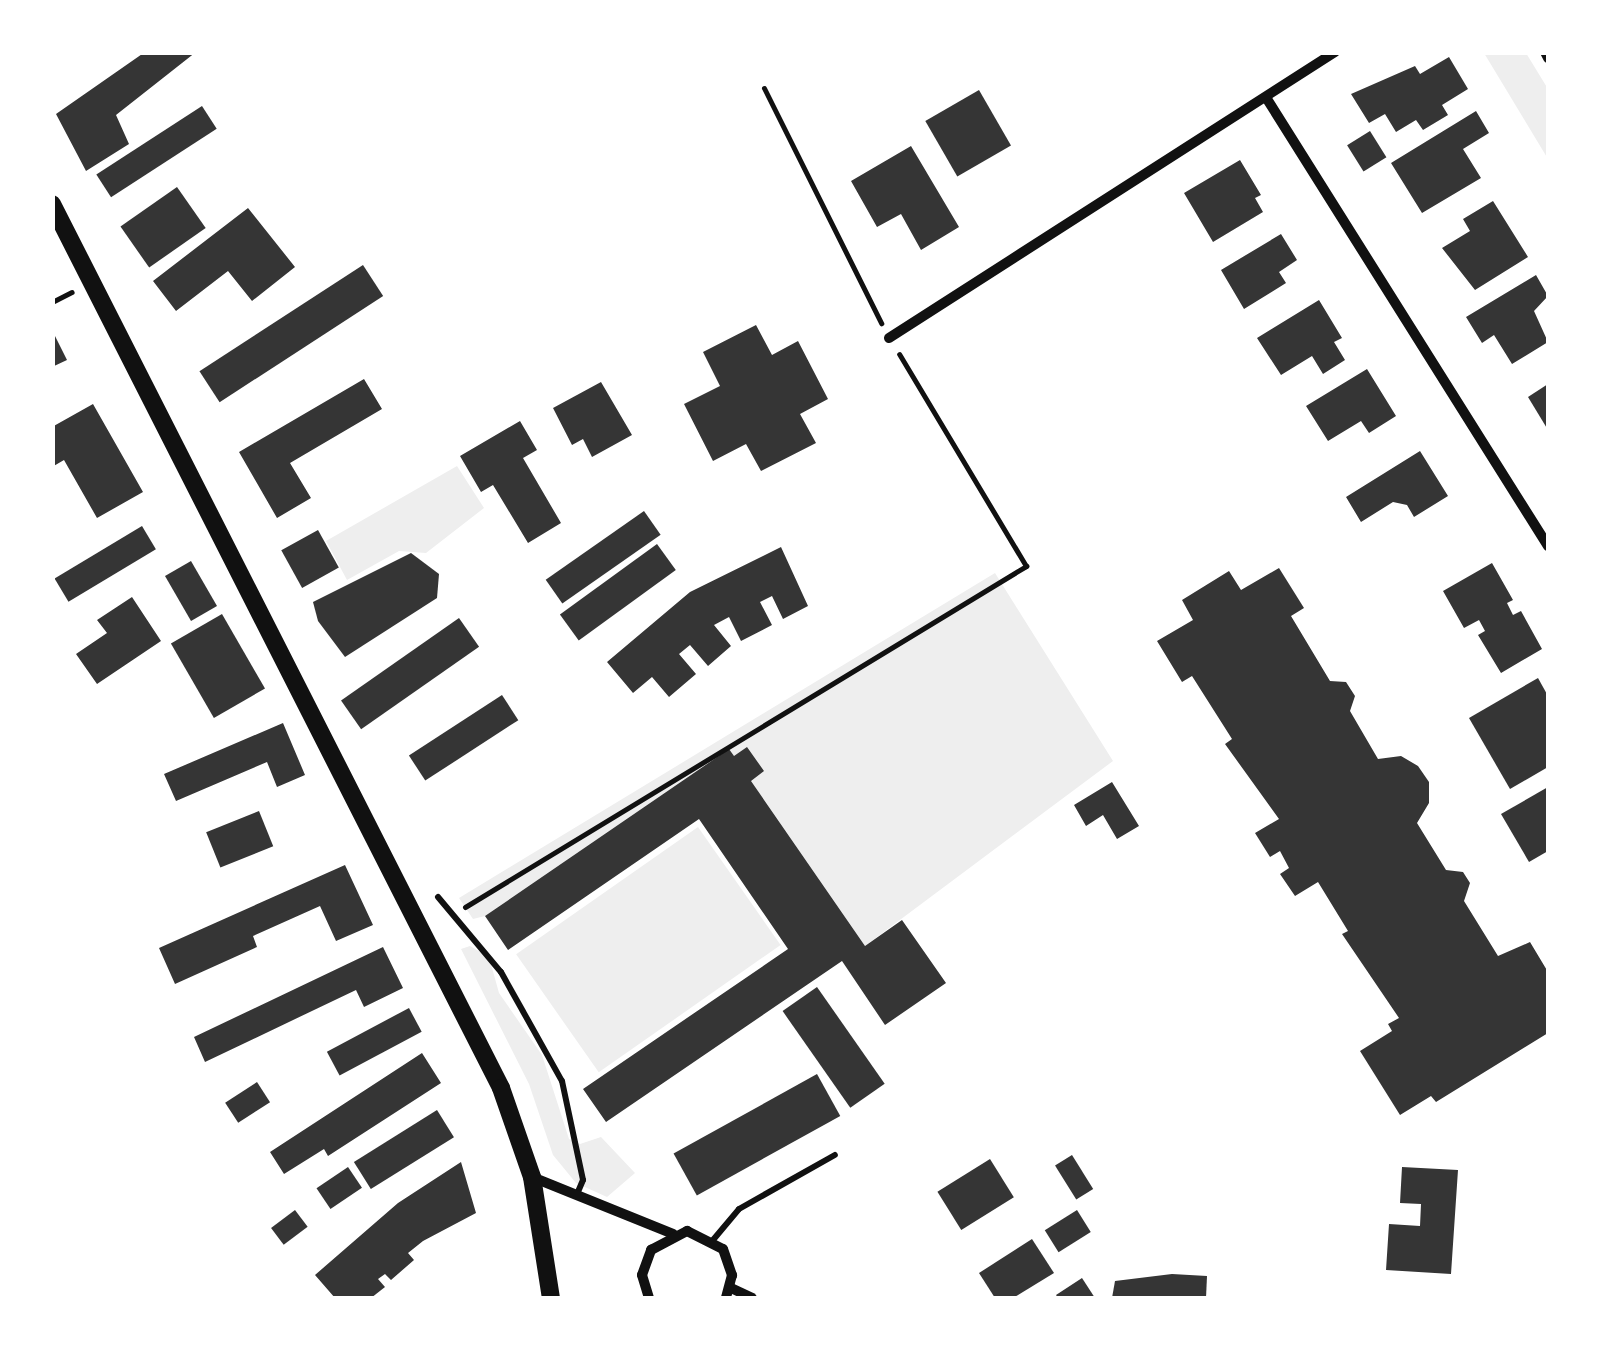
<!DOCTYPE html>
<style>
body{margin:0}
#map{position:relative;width:1601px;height:1351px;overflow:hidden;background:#fff;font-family:"Nunito Sans",sans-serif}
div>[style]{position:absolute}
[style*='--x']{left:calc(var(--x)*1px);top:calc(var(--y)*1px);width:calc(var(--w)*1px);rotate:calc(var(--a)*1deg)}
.green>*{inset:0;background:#eee;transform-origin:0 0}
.building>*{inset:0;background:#353535;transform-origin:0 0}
.path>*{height:5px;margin:-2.5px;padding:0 2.5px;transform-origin:2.5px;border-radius:2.5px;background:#111}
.service>*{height:6px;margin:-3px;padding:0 3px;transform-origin:3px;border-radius:3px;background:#111}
.minor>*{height:10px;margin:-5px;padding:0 5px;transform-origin:5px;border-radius:5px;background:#111}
.secondary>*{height:18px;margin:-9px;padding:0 9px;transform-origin:9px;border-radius:9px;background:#111}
span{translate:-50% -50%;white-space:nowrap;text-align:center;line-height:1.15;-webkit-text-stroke:8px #fff;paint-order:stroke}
.frame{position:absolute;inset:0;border:55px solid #fff;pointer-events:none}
</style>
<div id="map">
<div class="green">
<div style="clip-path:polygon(1484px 53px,1526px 53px,1548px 89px,1548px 159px)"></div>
<div style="clip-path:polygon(457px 466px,484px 508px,426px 553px,399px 551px,347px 580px,326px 541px)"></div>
<div style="clip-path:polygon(995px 573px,1113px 761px,865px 946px,729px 749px,485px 916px,473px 919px,459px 898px)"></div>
<div style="left:698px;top:827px;width:144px;height:222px;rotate:55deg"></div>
<div style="clip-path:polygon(470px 946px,489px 957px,499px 993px,542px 1055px,569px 1139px,580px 1144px,601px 1137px,635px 1173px,607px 1197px,576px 1183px,553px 1155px,529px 1084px,461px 949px)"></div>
</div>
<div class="building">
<div style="clip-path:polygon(145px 52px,196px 52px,116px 115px,129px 144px,86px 171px,56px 114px)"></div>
<div style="clip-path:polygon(1449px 57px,1468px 89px,1442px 105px,1448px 115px,1423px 130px,1416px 120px,1396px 132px,1385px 114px,1369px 123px,1351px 94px,1415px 66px,1420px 74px)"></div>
<div style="left:979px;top:90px;width:64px;height:62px;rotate:60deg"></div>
<div style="left:202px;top:106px;width:27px;height:126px;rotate:57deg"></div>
<div style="clip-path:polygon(1476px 111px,1489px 133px,1463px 149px,1481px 178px,1422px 213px,1391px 163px)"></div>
<div style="left:1370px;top:131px;width:31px;height:27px;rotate:58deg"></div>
<div style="clip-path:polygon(911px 146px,959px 227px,921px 250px,901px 214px,877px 227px,851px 181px)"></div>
<div style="clip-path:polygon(1240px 160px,1261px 195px,1255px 198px,1263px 212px,1213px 242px,1184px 193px)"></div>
<div style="left:177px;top:187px;width:50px;height:69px;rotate:55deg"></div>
<div style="clip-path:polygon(1493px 201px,1528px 257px,1475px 290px,1442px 248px,1470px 231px,1463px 219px)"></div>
<div style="clip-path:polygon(248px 208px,295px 267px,252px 301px,228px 271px,176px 311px,153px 281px)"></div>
<div style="clip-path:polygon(1281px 234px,1297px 260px,1279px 272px,1286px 283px,1244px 309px,1221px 270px)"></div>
<div style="left:363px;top:265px;width:37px;height:195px;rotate:57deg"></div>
<div style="clip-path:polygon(1536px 275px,1548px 296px,1534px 311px,1548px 342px,1512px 364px,1494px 335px,1482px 343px,1466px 317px)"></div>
<div style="clip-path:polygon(1319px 300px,1342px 338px,1334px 342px,1345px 360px,1323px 374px,1312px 356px,1281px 375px,1257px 338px)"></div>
<div style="clip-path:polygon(756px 325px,772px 355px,798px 341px,828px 399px,800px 414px,816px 443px,761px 471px,746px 444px,713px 461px,684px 404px,720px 386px,703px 352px)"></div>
<div style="clip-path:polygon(52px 330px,67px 360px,52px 367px)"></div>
<div style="clip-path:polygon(1367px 369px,1396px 416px,1369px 433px,1361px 421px,1328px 441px,1306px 406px)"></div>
<div style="clip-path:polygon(364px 379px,382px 409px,290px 463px,311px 498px,277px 518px,239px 452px)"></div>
<div style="clip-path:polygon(601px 382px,632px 435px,592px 457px,583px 439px,572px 445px,553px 408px)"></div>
<div style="clip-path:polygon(1548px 384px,1548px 430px,1528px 397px)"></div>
<div style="clip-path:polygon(93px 404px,143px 492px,97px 518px,64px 460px,52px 467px,52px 427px)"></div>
<div style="clip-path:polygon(520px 421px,537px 450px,523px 458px,561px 523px,528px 543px,493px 485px,481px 492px,460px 456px)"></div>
<div style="clip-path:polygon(1420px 451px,1448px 496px,1414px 517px,1407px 505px,1393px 502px,1361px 522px,1346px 497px)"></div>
<div style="left:644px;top:511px;width:29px;height:120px;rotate:55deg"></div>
<div style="left:142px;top:526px;width:27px;height:102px;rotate:59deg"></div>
<div style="left:318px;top:530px;width:43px;height:42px;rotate:61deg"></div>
<div style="left:657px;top:544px;width:32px;height:120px;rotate:54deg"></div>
<div style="clip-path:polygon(781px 547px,808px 606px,783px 619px,772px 596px,760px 602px,772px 625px,741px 641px,729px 617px,714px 625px,731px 646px,708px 666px,690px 645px,679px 654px,696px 674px,669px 697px,652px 677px,633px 693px,607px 662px,690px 592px)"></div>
<div style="clip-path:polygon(411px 553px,439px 574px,437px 598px,345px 657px,318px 621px,313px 602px)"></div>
<div style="left:191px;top:561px;width:52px;height:30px;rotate:60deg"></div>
<div style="clip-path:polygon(1492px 563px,1513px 600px,1507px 603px,1513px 615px,1521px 611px,1542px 649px,1501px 673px,1478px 635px,1485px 631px,1479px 620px,1464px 628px,1443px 591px)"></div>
<div style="clip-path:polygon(1279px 568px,1304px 608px,1291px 616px,1330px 681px,1346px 682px,1355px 696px,1350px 711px,1378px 759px,1401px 756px,1418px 766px,1429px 782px,1429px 803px,1417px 823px,1446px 870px,1463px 872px,1470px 883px,1464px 901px,1498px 956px,1530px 942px,1548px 972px,1548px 1033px,1436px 1102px,1431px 1096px,1400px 1115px,1360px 1051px,1392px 1031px,1388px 1024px,1399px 1018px,1342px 934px,1348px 931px,1318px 882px,1295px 896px,1280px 874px,1289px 868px,1280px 851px,1270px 857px,1255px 833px,1279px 819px,1225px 744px,1232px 739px,1192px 676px,1182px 682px,1157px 641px,1193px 620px,1182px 600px,1229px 571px,1241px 590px)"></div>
<div style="clip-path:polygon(132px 597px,161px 641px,97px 684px,76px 654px,107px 633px,97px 620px)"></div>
<div style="left:222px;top:614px;width:86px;height:59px;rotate:60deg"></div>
<div style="left:459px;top:618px;width:35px;height:144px;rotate:55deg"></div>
<div style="clip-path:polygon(1538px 678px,1548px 696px,1548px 767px,1510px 789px,1469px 718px)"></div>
<div style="left:502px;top:695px;width:30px;height:111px;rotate:57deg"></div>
<div style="clip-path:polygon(283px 723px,305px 775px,277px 787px,267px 762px,176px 801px,164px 774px)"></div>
<div style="clip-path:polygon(747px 747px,764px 771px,751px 781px,865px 946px,902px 920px,946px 983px,885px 1025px,842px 961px,606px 1122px,583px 1089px,788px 949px,699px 819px,508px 950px,485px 916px,729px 749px,734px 756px)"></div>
<div style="clip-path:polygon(1112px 782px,1139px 826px,1117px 839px,1103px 815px,1086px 826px,1074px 805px)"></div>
<div style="clip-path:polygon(1548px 787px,1548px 851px,1529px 862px,1501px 814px)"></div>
<div style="left:259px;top:811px;width:38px;height:57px;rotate:68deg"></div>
<div style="clip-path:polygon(345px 865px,373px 925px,336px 941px,320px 906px,253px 936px,257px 947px,175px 984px,159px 948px)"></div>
<div style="clip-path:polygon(383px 947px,403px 988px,364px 1007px,356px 990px,205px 1062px,194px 1037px)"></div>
<div style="left:817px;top:987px;width:118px;height:42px;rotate:55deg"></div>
<div style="left:409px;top:1008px;width:27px;height:93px;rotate:62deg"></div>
<div style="clip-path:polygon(422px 1053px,441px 1083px,328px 1156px,324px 1149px,284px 1174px,270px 1152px)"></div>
<div style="left:817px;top:1074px;width:48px;height:164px;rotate:61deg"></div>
<div style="left:257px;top:1082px;width:24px;height:38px;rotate:57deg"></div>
<div style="left:437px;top:1110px;width:32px;height:98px;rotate:58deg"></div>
<div style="left:1072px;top:1155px;width:40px;height:20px;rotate:58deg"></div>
<div style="left:990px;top:1159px;width:45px;height:62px;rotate:58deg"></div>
<div style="clip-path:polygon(461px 1162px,476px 1213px,423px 1241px,408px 1253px,414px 1260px,391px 1280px,385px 1274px,378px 1279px,385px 1287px,371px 1298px,335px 1298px,315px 1275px,398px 1203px)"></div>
<div style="left:348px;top:1167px;width:25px;height:38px;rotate:56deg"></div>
<div style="clip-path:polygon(1402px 1167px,1458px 1170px,1451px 1274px,1386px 1270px,1389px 1224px,1420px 1226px,1421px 1204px,1400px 1203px)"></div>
<div style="left:295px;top:1210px;width:21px;height:30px;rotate:53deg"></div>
<div style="left:1077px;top:1210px;width:26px;height:38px;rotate:58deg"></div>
<div style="clip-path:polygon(1032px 1239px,1054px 1273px,1013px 1298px,995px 1298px,979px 1273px)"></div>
<div style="clip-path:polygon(1172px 1274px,1207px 1276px,1206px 1298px,1112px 1298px,1115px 1281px)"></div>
<div style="clip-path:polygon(1082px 1278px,1095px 1298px,1058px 1298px,1056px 1295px)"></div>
</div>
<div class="path">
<div style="--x:764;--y:88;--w:263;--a:63.5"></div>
<div style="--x:52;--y:302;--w:22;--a:-27"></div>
<div style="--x:465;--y:907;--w:657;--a:-31.29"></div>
<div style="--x:1026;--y:566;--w:247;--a:-120.9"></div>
</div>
<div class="service">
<div style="--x:438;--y:897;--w:98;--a:50"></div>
<div style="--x:501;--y:972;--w:125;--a:60.8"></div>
<div style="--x:562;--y:1081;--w:101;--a:78"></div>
<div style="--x:583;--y:1180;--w:13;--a:113"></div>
<div style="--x:713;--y:1240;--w:40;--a:-50"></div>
<div style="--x:739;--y:1209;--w:110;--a:-29.4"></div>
</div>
<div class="minor">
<div style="--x:1545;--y:52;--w:7;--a:63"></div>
<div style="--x:1267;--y:99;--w:528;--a:57.85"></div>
<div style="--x:889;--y:338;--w:530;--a:-32.67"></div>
<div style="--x:532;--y:1177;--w:152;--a:22"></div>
<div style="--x:731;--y:1288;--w:23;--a:25"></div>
<div style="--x:649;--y:1298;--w:24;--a:-107"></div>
<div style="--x:642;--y:1275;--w:27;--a:-70"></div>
<div style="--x:651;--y:1250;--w:41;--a:-27.8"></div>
<div style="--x:687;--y:1231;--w:40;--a:26.6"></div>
<div style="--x:723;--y:1249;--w:28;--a:71"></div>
<div style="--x:732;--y:1275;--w:24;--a:105"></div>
</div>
<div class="secondary">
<div style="--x:52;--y:204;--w:991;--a:63.07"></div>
<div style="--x:501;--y:1088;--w:94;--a:70.8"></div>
<div style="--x:532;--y:1177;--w:122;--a:81.1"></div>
</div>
<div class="frame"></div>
</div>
